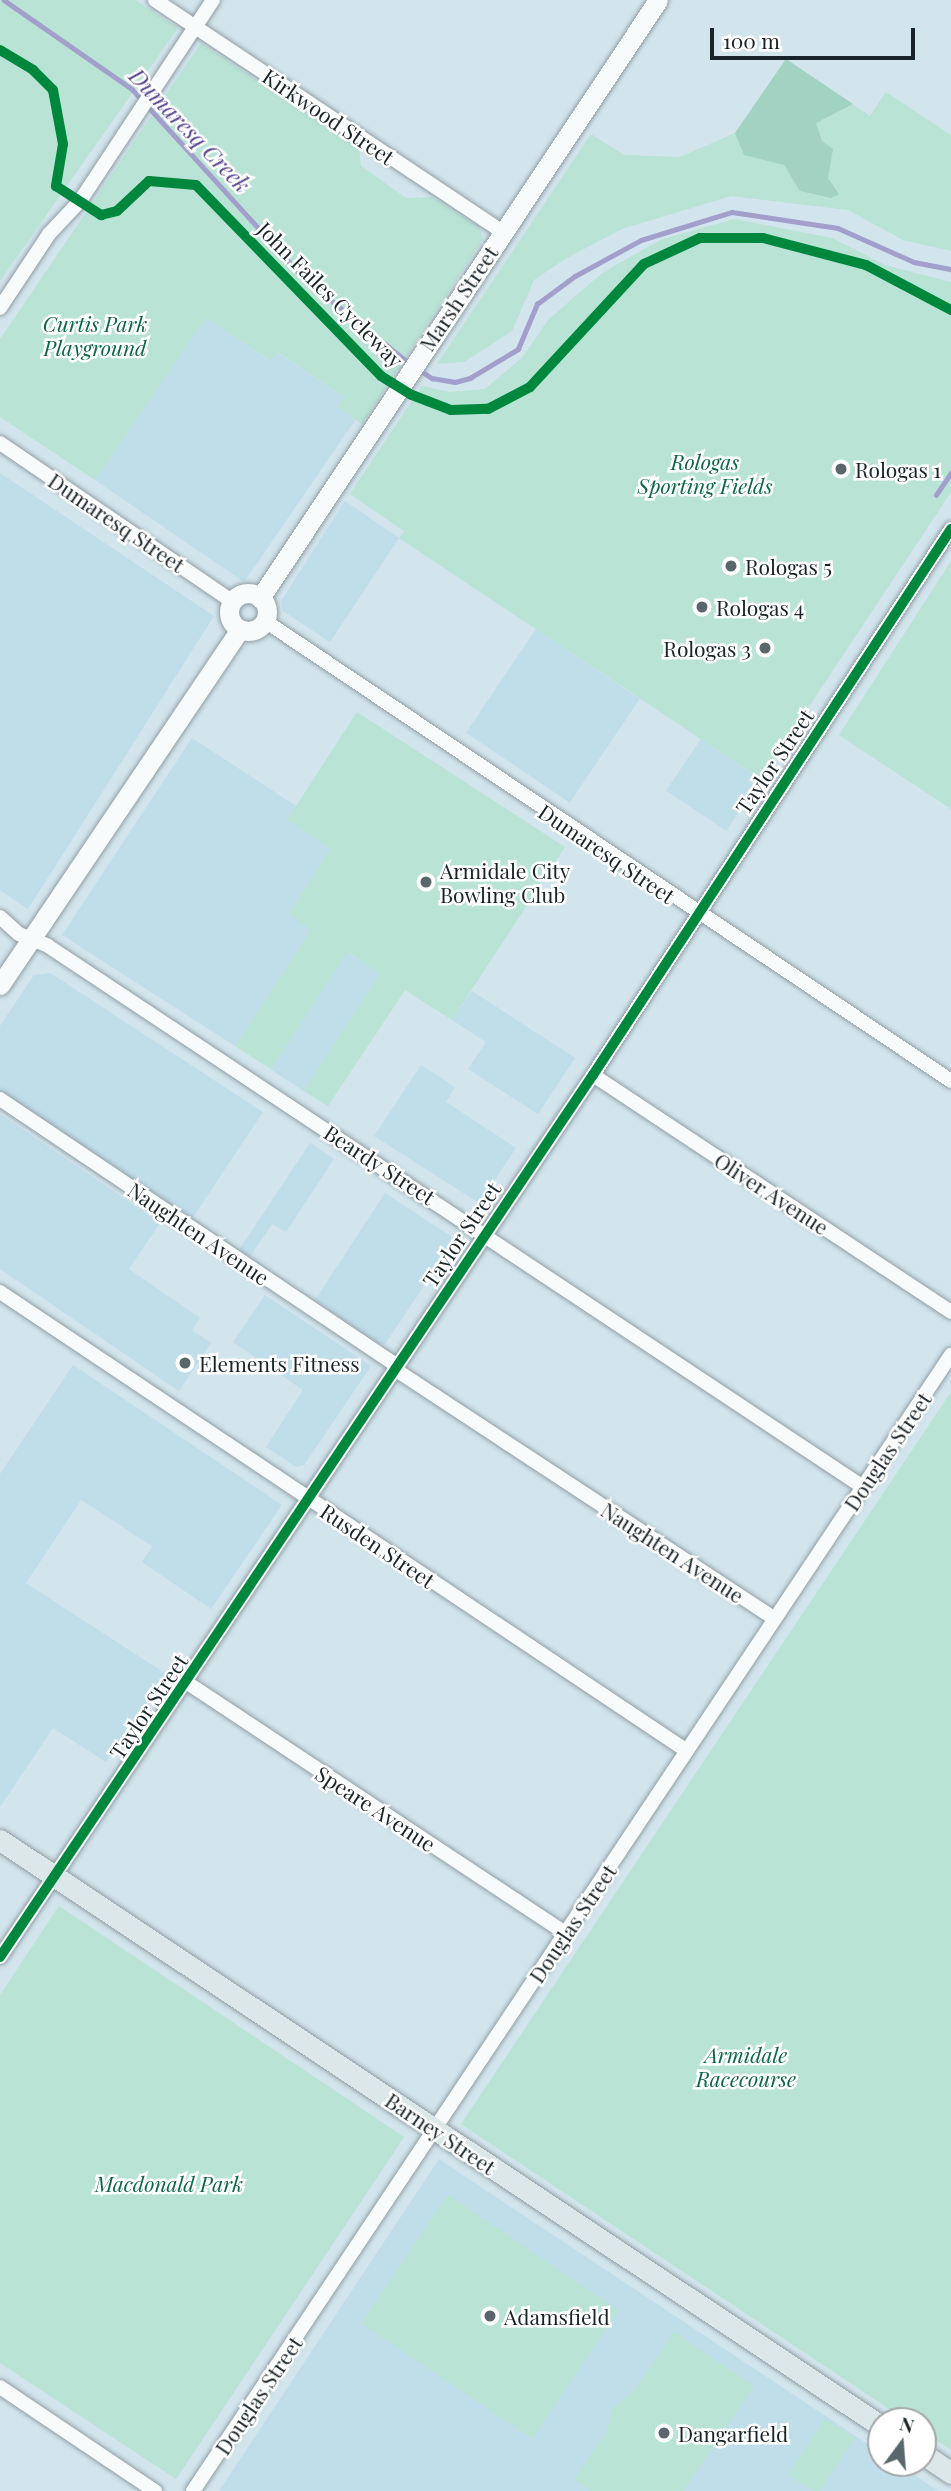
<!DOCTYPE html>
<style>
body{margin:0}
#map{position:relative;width:951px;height:2491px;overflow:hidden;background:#d2e4ec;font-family:"Playfair Display",serif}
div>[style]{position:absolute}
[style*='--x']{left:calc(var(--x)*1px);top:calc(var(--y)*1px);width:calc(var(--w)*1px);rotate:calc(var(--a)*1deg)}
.built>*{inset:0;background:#c0ddea;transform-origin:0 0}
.green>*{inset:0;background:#b9e3d5;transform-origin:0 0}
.forest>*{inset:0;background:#a1d2c2}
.stream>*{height:4.5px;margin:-2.25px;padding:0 2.25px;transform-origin:2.25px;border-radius:2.25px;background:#a29fcc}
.roads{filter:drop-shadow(0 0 2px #919ea4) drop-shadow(0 0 2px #919ea4)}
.minor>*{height:14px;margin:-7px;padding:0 7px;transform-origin:7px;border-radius:7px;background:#f8fbfc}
.secondary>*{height:19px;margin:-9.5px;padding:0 9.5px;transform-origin:9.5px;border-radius:9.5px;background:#f8fbfc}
.secondary>.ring{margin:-9.5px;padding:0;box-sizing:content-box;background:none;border:19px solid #f8fbfc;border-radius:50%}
.primary>*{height:21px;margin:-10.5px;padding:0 10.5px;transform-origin:10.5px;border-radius:10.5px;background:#dce7e9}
.cycleway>*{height:10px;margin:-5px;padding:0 5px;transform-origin:5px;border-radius:5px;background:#00873e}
.dots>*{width:19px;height:19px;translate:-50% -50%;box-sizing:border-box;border:4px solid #fff;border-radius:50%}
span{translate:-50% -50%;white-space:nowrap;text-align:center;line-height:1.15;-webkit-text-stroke:5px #fff;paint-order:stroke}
.street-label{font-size:21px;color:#182429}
.park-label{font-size:21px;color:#0b6847;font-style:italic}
.poi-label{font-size:21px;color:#182429}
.left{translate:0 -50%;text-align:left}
.right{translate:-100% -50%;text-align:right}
.water-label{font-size:23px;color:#55418e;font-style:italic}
.north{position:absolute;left:867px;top:2407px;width:70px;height:70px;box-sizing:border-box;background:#fff;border:2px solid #a3a7a9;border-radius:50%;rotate:16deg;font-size:19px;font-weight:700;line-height:28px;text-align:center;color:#182429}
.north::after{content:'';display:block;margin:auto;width:24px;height:32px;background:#59676d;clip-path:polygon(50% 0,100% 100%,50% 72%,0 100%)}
.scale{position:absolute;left:710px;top:28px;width:205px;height:32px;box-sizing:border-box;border:4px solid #182429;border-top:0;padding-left:9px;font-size:21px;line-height:24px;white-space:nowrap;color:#182429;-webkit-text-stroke:5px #fff;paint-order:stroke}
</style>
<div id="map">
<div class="built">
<div style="clip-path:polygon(206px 317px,270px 361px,277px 352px,344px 397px,338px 407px,356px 419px,244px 582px,95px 480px)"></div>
<div style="clip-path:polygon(0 473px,214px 616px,28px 909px,0 890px)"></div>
<div style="clip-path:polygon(345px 501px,399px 538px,330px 642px,283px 611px,281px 601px)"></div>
<div style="left:536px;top:629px;width:125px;height:125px;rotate:34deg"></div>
<div style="clip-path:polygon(192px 738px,296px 806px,287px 820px,332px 849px,289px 914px,312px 929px,235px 1046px,62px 935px)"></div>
<div style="left:701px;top:739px;width:72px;height:62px;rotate:34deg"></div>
<div style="left:347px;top:952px;width:40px;height:140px;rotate:33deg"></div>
<div style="clip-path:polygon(50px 973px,263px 1112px,192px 1219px,0 1092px,0 1026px,34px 975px)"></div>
<div style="clip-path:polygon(472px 991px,575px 1058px,538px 1114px,468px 1069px,486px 1042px,452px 1020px)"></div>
<div style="clip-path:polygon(421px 1065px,455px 1087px,446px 1102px,516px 1148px,479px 1203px,374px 1136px)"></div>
<div style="clip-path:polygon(0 1114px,160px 1223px,129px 1269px,200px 1318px,192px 1330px,211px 1343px,179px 1391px,0 1269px)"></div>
<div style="clip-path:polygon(310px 1143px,334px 1159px,286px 1232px,272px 1224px,250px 1257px,239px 1250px)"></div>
<div style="clip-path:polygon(385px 1193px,455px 1239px,385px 1344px,375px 1342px,315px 1300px)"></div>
<div style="clip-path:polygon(265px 1295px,371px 1366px,304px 1465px,296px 1467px,266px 1447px,303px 1390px,233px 1342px)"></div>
<div style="clip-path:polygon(73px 1365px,282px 1505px,211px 1609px,142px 1562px,152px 1546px,81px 1500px,26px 1583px,166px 1674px,106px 1762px,53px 1728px,0 1807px,0 1474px)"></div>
<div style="clip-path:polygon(439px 2159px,881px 2453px,881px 2463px,896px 2463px,938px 2491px,219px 2491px)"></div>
</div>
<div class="green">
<div style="clip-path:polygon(0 0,135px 0,178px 28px,0 281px)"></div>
<div style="clip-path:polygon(201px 43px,359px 149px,361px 166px,406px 198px,431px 197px,479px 227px,483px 239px,362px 424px,338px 407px,344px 397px,278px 352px,271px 361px,206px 318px,95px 480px,0 417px,0 339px)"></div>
<div style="clip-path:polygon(786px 59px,870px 116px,886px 92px,951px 135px,951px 251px,903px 240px,848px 210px,731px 196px,622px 229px,565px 259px,534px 280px,512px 331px,464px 362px,437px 364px,591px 134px,624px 155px,680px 157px,735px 133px)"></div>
<div style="clip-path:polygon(734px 219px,832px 238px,885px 265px,951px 282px,951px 492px,761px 779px,399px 538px,404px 531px,350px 494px,422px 386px,449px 392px,485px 389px,522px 358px,548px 320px,602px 273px,660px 240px)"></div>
<div style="clip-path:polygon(951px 561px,951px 809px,839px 735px)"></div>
<div style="clip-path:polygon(357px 712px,565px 847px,452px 1020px,405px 990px,328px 1106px,304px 1091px,380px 974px,348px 952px,271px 1069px,235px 1046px,311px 930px,289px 914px,331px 849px,287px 820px)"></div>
<div style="clip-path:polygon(951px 1392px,951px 2450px,923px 2432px,923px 2421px,907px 2421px,461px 2124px)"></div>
<div style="clip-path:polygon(59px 1906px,404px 2137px,176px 2479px,0 2363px,0 1995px)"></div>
<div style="left:448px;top:2195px;width:206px;height:155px;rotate:34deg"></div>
<div style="clip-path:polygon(674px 2332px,754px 2386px,683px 2491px,591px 2491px,574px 2479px,606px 2432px,613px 2408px,635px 2389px)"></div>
<div style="clip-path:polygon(825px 2419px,855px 2438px,820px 2491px,813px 2491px,788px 2475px)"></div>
</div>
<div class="forest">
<div style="clip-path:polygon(786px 59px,853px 104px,816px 123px,822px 141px,833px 149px,828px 178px,839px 194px,831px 198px,800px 191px,784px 165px,744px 155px,735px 133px)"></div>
</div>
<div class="stream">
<div style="--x:4;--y:0;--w:156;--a:34.8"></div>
<div style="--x:132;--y:89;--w:258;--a:47.7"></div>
<div style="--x:306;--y:280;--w:134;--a:38.9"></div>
<div style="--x:418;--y:369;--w:17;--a:33"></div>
<div style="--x:432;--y:378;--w:23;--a:10"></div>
<div style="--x:455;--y:382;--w:16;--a:-15"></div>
<div style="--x:470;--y:378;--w:56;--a:-31.1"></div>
<div style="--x:518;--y:349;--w:49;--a:-67.1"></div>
<div style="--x:537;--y:304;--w:47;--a:-36.4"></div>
<div style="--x:575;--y:276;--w:75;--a:-28.6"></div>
<div style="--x:641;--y:240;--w:95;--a:-17.1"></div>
<div style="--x:732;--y:212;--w:107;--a:8.6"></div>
<div style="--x:838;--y:228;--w:83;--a:24.1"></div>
<div style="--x:914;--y:262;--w:38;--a:11"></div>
<div style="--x:936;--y:495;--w:27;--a:-56"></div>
</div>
<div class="roads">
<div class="minor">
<div style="--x:155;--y:0;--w:418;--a:33.7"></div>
<div style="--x:0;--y:308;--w:89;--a:-56.5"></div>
<div style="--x:49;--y:234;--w:45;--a:-46.8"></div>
<div style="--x:80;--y:201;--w:241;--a:-56.5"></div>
<div style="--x:0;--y:443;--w:282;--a:34.3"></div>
<div style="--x:265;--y:621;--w:826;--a:33.84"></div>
<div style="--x:0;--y:917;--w:25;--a:42"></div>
<div style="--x:19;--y:934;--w:31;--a:22"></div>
<div style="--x:48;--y:946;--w:978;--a:33.58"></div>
<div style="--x:593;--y:1075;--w:429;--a:33.5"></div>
<div style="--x:0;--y:1099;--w:479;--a:33.9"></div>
<div style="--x:0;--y:1292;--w:826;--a:33.75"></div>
<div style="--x:396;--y:1370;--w:453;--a:33.3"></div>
<div style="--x:186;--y:1682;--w:455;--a:33.5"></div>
<div style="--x:0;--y:1957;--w:1063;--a:-56.09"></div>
<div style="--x:593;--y:1075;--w:653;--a:-56.75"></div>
<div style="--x:0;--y:2387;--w:187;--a:33.9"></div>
<div style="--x:193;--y:2491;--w:1366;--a:-56.29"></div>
</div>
<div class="secondary">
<div class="ring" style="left:229px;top:593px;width:19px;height:19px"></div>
<div style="--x:260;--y:598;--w:718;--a:-56.35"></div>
<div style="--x:0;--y:985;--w:429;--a:-56"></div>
</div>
<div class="primary">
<div style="--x:0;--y:1840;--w:1058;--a:33.63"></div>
<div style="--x:923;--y:2454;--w:34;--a:34"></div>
</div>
</div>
<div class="cycleway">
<div style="--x:0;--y:50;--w:39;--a:31"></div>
<div style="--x:33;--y:70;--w:28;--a:45"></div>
<div style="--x:53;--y:90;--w:55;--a:79.5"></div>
<div style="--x:63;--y:144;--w:43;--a:99.5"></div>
<div style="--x:56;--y:186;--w:54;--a:32.8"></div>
<div style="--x:101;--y:215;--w:16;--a:-14"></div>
<div style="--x:117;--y:211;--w:44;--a:-43.2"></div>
<div style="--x:149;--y:181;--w:47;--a:4.9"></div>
<div style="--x:196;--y:185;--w:266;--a:45.9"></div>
<div style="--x:381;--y:376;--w:36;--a:32"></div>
<div style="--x:412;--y:395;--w:42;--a:21"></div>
<div style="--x:451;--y:410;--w:37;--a:-2"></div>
<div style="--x:488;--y:409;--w:47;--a:-27.6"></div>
<div style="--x:530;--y:387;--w:168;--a:-47.2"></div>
<div style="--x:644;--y:264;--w:62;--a:-24.9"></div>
<div style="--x:700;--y:238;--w:63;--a:0"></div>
<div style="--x:763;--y:238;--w:106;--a:14.7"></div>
<div style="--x:866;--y:265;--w:96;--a:27.9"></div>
<div style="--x:0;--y:1957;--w:1063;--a:-56.09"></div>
<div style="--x:593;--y:1075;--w:653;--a:-56.75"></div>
</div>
<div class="dots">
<div style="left:841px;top:469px;background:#59676d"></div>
<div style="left:731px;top:566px;background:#59676d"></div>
<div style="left:702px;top:607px;background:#59676d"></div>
<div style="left:765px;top:648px;background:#59676d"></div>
<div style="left:426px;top:882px;background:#59676d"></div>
<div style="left:185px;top:1363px;background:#59676d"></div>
<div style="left:490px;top:2316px;background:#59676d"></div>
<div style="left:664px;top:2433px;background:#59676d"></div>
</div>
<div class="street-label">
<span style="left:329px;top:116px;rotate:34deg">Kirkwood Street</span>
<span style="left:331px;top:294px;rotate:45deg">John Failes Cycleway</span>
<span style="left:458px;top:298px;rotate:-56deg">Marsh Street</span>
<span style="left:117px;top:522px;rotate:34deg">Dumaresq Street</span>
<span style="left:774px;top:761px;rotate:-56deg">Taylor Street</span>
<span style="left:607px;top:853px;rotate:34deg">Dumaresq Street</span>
<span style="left:380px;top:1164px;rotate:33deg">Beardy Street</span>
<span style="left:772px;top:1193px;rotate:33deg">Oliver Avenue</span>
<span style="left:199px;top:1233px;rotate:34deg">Naughten Avenue</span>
<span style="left:461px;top:1234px;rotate:-56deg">Taylor Street</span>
<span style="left:887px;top:1451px;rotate:-56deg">Douglas Street</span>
<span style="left:378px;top:1545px;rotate:34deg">Rusden Street</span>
<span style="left:673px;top:1552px;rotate:33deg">Naughten Avenue</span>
<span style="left:148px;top:1706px;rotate:-56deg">Taylor Street</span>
<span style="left:376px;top:1808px;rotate:33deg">Speare Avenue</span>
<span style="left:572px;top:1923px;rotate:-56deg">Douglas Street</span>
<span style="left:441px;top:2133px;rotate:34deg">Barney Street</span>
<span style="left:258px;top:2395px;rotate:-56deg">Douglas Street</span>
</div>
<div class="park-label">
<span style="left:95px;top:335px">Curtis Park<br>Playground</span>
<span style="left:705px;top:473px">Rologas<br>Sporting Fields</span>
<span style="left:746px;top:2066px">Armidale<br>Racecourse</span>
<span style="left:169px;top:2183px">Macdonald Park</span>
</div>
<div class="poi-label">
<span class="left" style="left:855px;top:469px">Rologas 1</span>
<span class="left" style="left:745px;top:566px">Rologas 5</span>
<span class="left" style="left:716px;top:607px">Rologas 4</span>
<span class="right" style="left:751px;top:648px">Rologas 3</span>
<span class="left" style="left:440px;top:882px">Armidale City<br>Bowling Club</span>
<span class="left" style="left:199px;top:1363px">Elements Fitness</span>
<span class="left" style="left:504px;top:2316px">Adamsfield</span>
<span class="left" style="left:678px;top:2433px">Dangarfield</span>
</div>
<div class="water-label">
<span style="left:190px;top:130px;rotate:46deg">Dumaresq Creek</span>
</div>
<div class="north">N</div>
<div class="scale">100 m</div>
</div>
